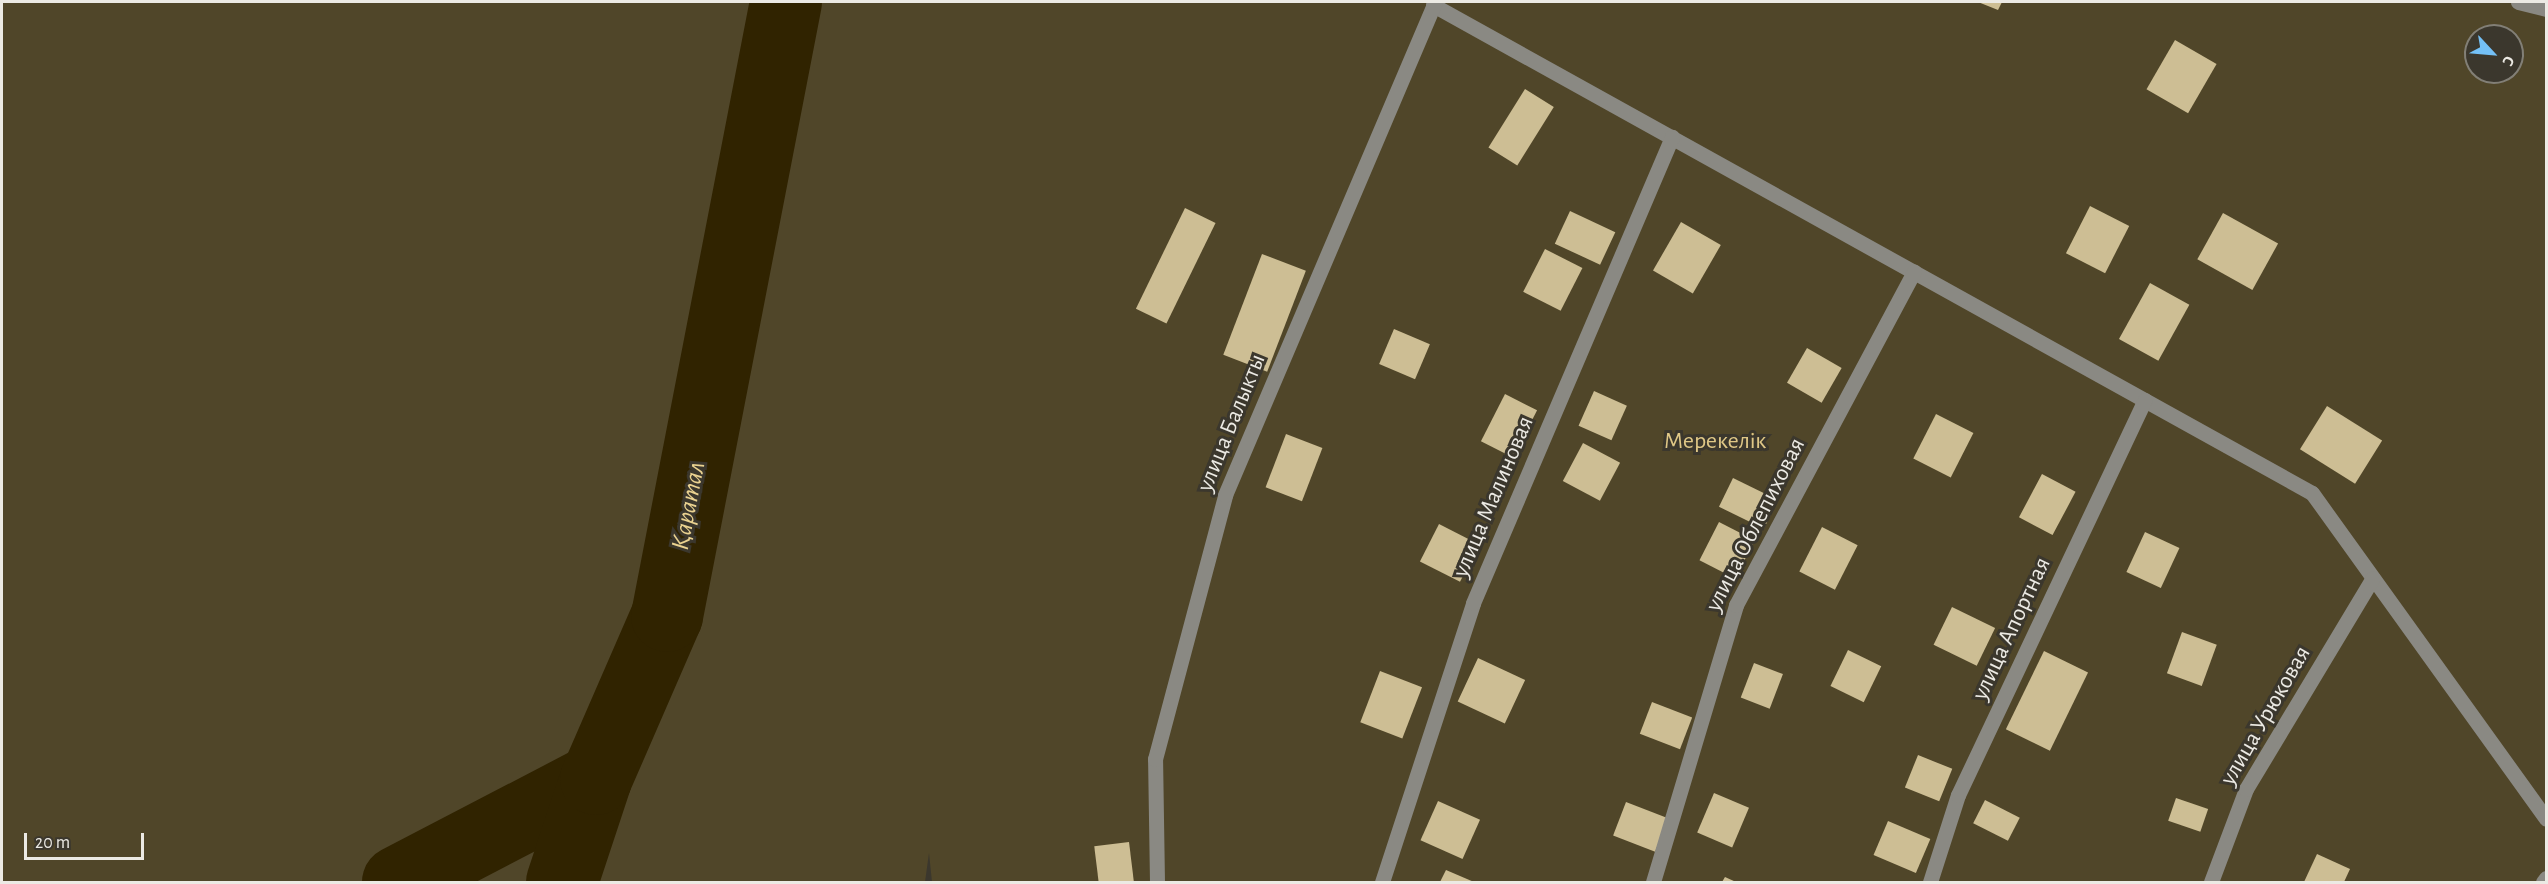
<!DOCTYPE html>
<meta charset="utf-8">
<style>
body{margin:0}
#map{position:relative;width:2548px;height:884px;overflow:hidden;background:#3b372d;font-family:"Alegreya Sans",sans-serif}
div>[style]{position:absolute}
[style*='--x']{left:calc(var(--x)*1px);top:calc(var(--y)*1px);width:calc(var(--w)*1px);rotate:calc(var(--a)*1deg)}
.green>*{inset:0;background:#504629}
.river>*{height:72px;margin:-36px;padding:0 36px;transform-origin:36px;border-radius:36px;background:#302300}
.building>*{inset:0;background:#cdbe94;transform-origin:0 0}
.minor>*{height:15px;margin:-7.5px;padding:0 7.5px;transform-origin:7.5px;border-radius:7.5px;background:#8a8983}
span{translate:-50% -50%;white-space:nowrap;text-align:center;line-height:1.15;-webkit-text-stroke:6px #3b372d;paint-order:stroke}
.street-label{font-size:24px;color:#eceae4}
.park-label{font-size:24px;color:#dfc786}
.water-label{font-size:26px;color:#ead290;font-style:italic}
.frame{position:absolute;inset:0;border:3px solid #eceae4;pointer-events:none}
.north{position:absolute;left:2464px;top:24px;width:60px;height:60px;box-sizing:border-box;background:#3b372d;border:2px solid #827f76;border-radius:50%;rotate:116deg;font-size:16px;font-weight:700;line-height:24px;text-align:center;color:#eceae4}
.north::after{content:'';display:block;margin:auto;width:21px;height:27px;background:#74c0f6;clip-path:polygon(50% 0,100% 100%,50% 72%,0 100%)}
.scale{position:absolute;left:24px;top:833px;width:120px;height:27px;box-sizing:border-box;border:3px solid #eceae4;border-top:0;padding-left:8px;font-size:18px;line-height:21px;white-space:nowrap;color:#eceae4;-webkit-text-stroke:4px #3b372d;paint-order:stroke}
</style>
<div id="map">
<div class="green">
<div style="clip-path:polygon(evenodd,2px 2px,2546px 2px,2546px 882px,932px 882px,929px 853px,925px 882px,2px 882px,2px 2px,2476px 36px,2512px 36px,2512px 72px,2476px 72px,2476px 36px)"></div>
</div>
<div class="river">
<div style="--x:398;--y:882;--w:223;--a:-27.5"></div>
<div style="--x:562;--y:882;--w:108;--a:-71.7"></div>
<div style="--x:596;--y:779;--w:178;--a:-66.5"></div>
<div style="--x:667;--y:616;--w:625;--a:-79.03"></div>
</div>
<div class="building">
<div style="clip-path:polygon(1978px 2px,2002px 2px,1998px 10px)"></div>
<div style="left:2175px;top:40px;width:48px;height:57px;rotate:30deg"></div>
<div style="left:1525px;top:89px;width:34px;height:69px;rotate:32deg"></div>
<div style="left:2090px;top:206px;width:44px;height:53px;rotate:27deg"></div>
<div style="left:1185px;top:208px;width:34px;height:112px;rotate:26deg"></div>
<div style="left:1570px;top:211px;width:50px;height:36px;rotate:25deg"></div>
<div style="left:2223px;top:213px;width:63px;height:53px;rotate:29deg"></div>
<div style="left:1681px;top:222px;width:46px;height:56px;rotate:30deg"></div>
<div style="left:1545px;top:249px;width:42px;height:48px;rotate:27deg"></div>
<div style="left:1262px;top:254px;width:47px;height:108px;rotate:21deg"></div>
<div style="left:2150px;top:283px;width:45px;height:64px;rotate:29deg"></div>
<div style="left:1394px;top:329px;width:39px;height:38px;rotate:23deg"></div>
<div style="left:1807px;top:348px;width:40px;height:40px;rotate:30deg"></div>
<div style="left:1594px;top:391px;width:36px;height:38px;rotate:24deg"></div>
<div style="left:1505px;top:394px;width:36px;height:53px;rotate:27deg"></div>
<div style="left:2327px;top:406px;width:65px;height:51px;rotate:32deg"></div>
<div style="left:1936px;top:414px;width:42px;height:50px;rotate:27deg"></div>
<div style="left:1286px;top:434px;width:39px;height:57px;rotate:21deg"></div>
<div style="left:1583px;top:443px;width:42px;height:43px;rotate:28deg"></div>
<div style="left:2042px;top:474px;width:38px;height:49px;rotate:28deg"></div>
<div style="left:1733px;top:478px;width:50px;height:32px;rotate:26deg"></div>
<div style="left:1719px;top:522px;width:40px;height:43px;rotate:27deg"></div>
<div style="left:1439px;top:524px;width:45px;height:42px;rotate:27deg"></div>
<div style="left:1822px;top:527px;width:40px;height:50px;rotate:27deg"></div>
<div style="left:2145px;top:532px;width:38px;height:44px;rotate:25deg"></div>
<div style="left:1952px;top:607px;width:48px;height:42px;rotate:26deg"></div>
<div style="left:2182px;top:632px;width:37px;height:44px;rotate:20deg"></div>
<div style="left:1848px;top:650px;width:37px;height:40px;rotate:26deg"></div>
<div style="left:2044px;top:651px;width:49px;height:87px;rotate:26deg"></div>
<div style="left:1478px;top:658px;width:52px;height:48px;rotate:25deg"></div>
<div style="left:1754px;top:663px;width:31px;height:37px;rotate:21deg"></div>
<div style="left:1380px;top:671px;width:45px;height:55px;rotate:21deg"></div>
<div style="left:1652px;top:702px;width:43px;height:34px;rotate:21deg"></div>
<div style="left:1918px;top:755px;width:37px;height:35px;rotate:22deg"></div>
<div style="left:1714px;top:793px;width:38px;height:43px;rotate:23deg"></div>
<div style="left:2176px;top:798px;width:34px;height:24px;rotate:19deg"></div>
<div style="left:1985px;top:800px;width:39px;height:26px;rotate:27deg"></div>
<div style="left:1438px;top:801px;width:46px;height:43px;rotate:24deg"></div>
<div style="left:1626px;top:802px;width:45px;height:36px;rotate:21deg"></div>
<div style="left:1888px;top:821px;width:46px;height:37px;rotate:23deg"></div>
<div style="left:1129px;top:842px;width:40px;height:35px;rotate:83deg"></div>
<div style="clip-path:polygon(2317px 854px,2350px 869px,2344px 882px,2304px 882px)"></div>
<div style="clip-path:polygon(1446px 870px,1474px 882px,1440px 882px)"></div>
<div style="clip-path:polygon(1725px 877px,1736px 882px,1722px 882px)"></div>
</div>
<div class="minor">
<div style="--x:2518;--y:2;--w:29;--a:14"></div>
<div style="--x:1433;--y:5;--w:1005;--a:29.04"></div>
<div style="--x:2312;--y:493;--w:401;--a:54.3"></div>
<div style="--x:1157;--y:882;--w:123;--a:-90.9"></div>
<div style="--x:1155;--y:759;--w:273;--a:-75.1"></div>
<div style="--x:1225;--y:495;--w:536;--a:-66.93"></div>
<div style="--x:1382;--y:882;--w:293;--a:-71.9"></div>
<div style="--x:1473;--y:603;--w:507;--a:-66.88"></div>
<div style="--x:1653;--y:882;--w:289;--a:-73.3"></div>
<div style="--x:1736;--y:605;--w:378;--a:-61.9"></div>
<div style="--x:1930;--y:882;--w:91;--a:-72.2"></div>
<div style="--x:1958;--y:795;--w:437;--a:-64.7"></div>
<div style="--x:2211;--y:882;--w:99;--a:-69.4"></div>
<div style="--x:2246;--y:789;--w:246;--a:-59"></div>
<div style="--x:2543;--y:882;--w:5;--a:-53"></div>
</div>
<div class="street-label">
<span style="left:1232px;top:423px;rotate:-68deg">улица Балыкты</span>
<span style="left:1494px;top:497px;rotate:-67deg">улица Малиновая</span>
<span style="left:1756px;top:525px;rotate:-63deg">улица Облепиховая</span>
<span style="left:2012px;top:629px;rotate:-65deg">улица Апортная</span>
<span style="left:2266px;top:716px;rotate:-60deg">улица Урюковая</span>
</div>
<div class="park-label">
<span style="left:1715px;top:442px">Мерекелік</span>
</div>
<div class="water-label">
<span style="left:689px;top:506px;rotate:-79deg">Қаратал</span>
</div>
<div class="frame"></div>
<div class="north">С</div>
<div class="scale">20 m</div>
</div>
